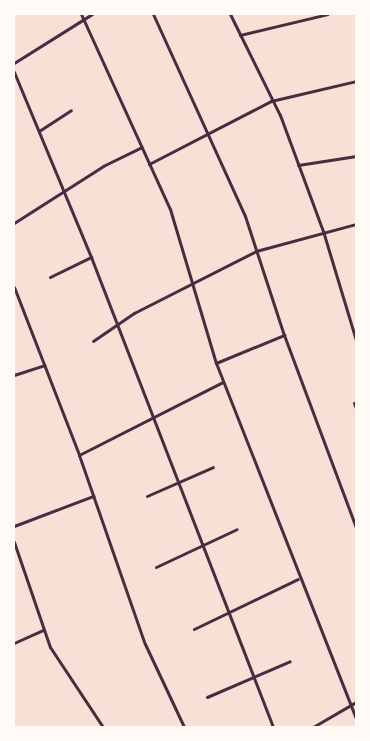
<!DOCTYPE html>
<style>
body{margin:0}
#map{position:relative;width:370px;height:741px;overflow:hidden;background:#f7e1d7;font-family:"Archivo Narrow",sans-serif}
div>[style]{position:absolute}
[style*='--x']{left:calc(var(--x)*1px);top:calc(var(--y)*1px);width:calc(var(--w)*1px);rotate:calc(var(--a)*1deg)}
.minor>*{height:3px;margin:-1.5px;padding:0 1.5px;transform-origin:1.5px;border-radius:1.5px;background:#4a2c40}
span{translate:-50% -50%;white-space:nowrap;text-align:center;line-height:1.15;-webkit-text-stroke:3px #fffaf5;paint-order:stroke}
.frame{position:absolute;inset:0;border:15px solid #fffaf5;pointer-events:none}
</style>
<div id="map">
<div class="minor">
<div style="--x:81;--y:14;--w:214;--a:65.5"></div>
<div style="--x:170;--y:209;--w:161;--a:73.4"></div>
<div style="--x:216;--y:363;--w:383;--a:68.5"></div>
<div style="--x:153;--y:14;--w:222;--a:65.5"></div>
<div style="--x:245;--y:216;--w:125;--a:71.9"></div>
<div style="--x:284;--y:335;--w:206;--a:69.5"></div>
<div style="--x:230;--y:14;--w:113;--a:63.7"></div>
<div style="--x:280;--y:115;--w:124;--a:69.7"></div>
<div style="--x:323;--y:231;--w:114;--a:73.2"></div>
<div style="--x:240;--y:35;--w:90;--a:-13.4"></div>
<div style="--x:14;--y:63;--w:92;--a:-32.1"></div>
<div style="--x:14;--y:72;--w:200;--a:67.4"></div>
<div style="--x:91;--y:257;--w:504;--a:68.83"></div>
<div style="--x:39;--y:131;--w:38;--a:-33"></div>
<div style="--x:149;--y:164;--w:137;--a:-27.3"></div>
<div style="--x:271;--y:101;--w:87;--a:-13.2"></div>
<div style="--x:298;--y:165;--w:59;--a:-8.8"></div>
<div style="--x:14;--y:223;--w:106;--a:-32.6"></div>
<div style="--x:103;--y:166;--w:43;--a:-26"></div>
<div style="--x:50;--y:277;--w:46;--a:-26"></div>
<div style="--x:14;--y:287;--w:180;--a:68.8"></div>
<div style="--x:79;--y:455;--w:200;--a:70.8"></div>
<div style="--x:145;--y:644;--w:92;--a:64.8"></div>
<div style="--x:93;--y:341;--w:50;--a:-34.3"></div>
<div style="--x:134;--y:313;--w:137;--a:-26.9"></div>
<div style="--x:256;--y:251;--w:104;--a:-15.1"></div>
<div style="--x:216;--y:363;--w:74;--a:-22.4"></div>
<div style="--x:14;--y:375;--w:32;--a:-18"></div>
<div style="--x:354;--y:403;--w:5;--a:68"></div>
<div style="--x:79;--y:455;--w:161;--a:-26.9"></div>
<div style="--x:147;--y:496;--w:72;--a:-23.7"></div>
<div style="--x:14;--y:526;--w:85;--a:-20.8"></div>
<div style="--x:14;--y:542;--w:111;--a:71.1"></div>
<div style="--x:50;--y:647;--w:96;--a:56.5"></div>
<div style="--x:156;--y:567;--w:89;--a:-25.1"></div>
<div style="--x:194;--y:629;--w:115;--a:-25.7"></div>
<div style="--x:14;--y:643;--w:32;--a:-24"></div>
<div style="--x:207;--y:697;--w:90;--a:-23.4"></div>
<div style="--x:313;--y:727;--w:50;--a:-30.2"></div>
</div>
<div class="frame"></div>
</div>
